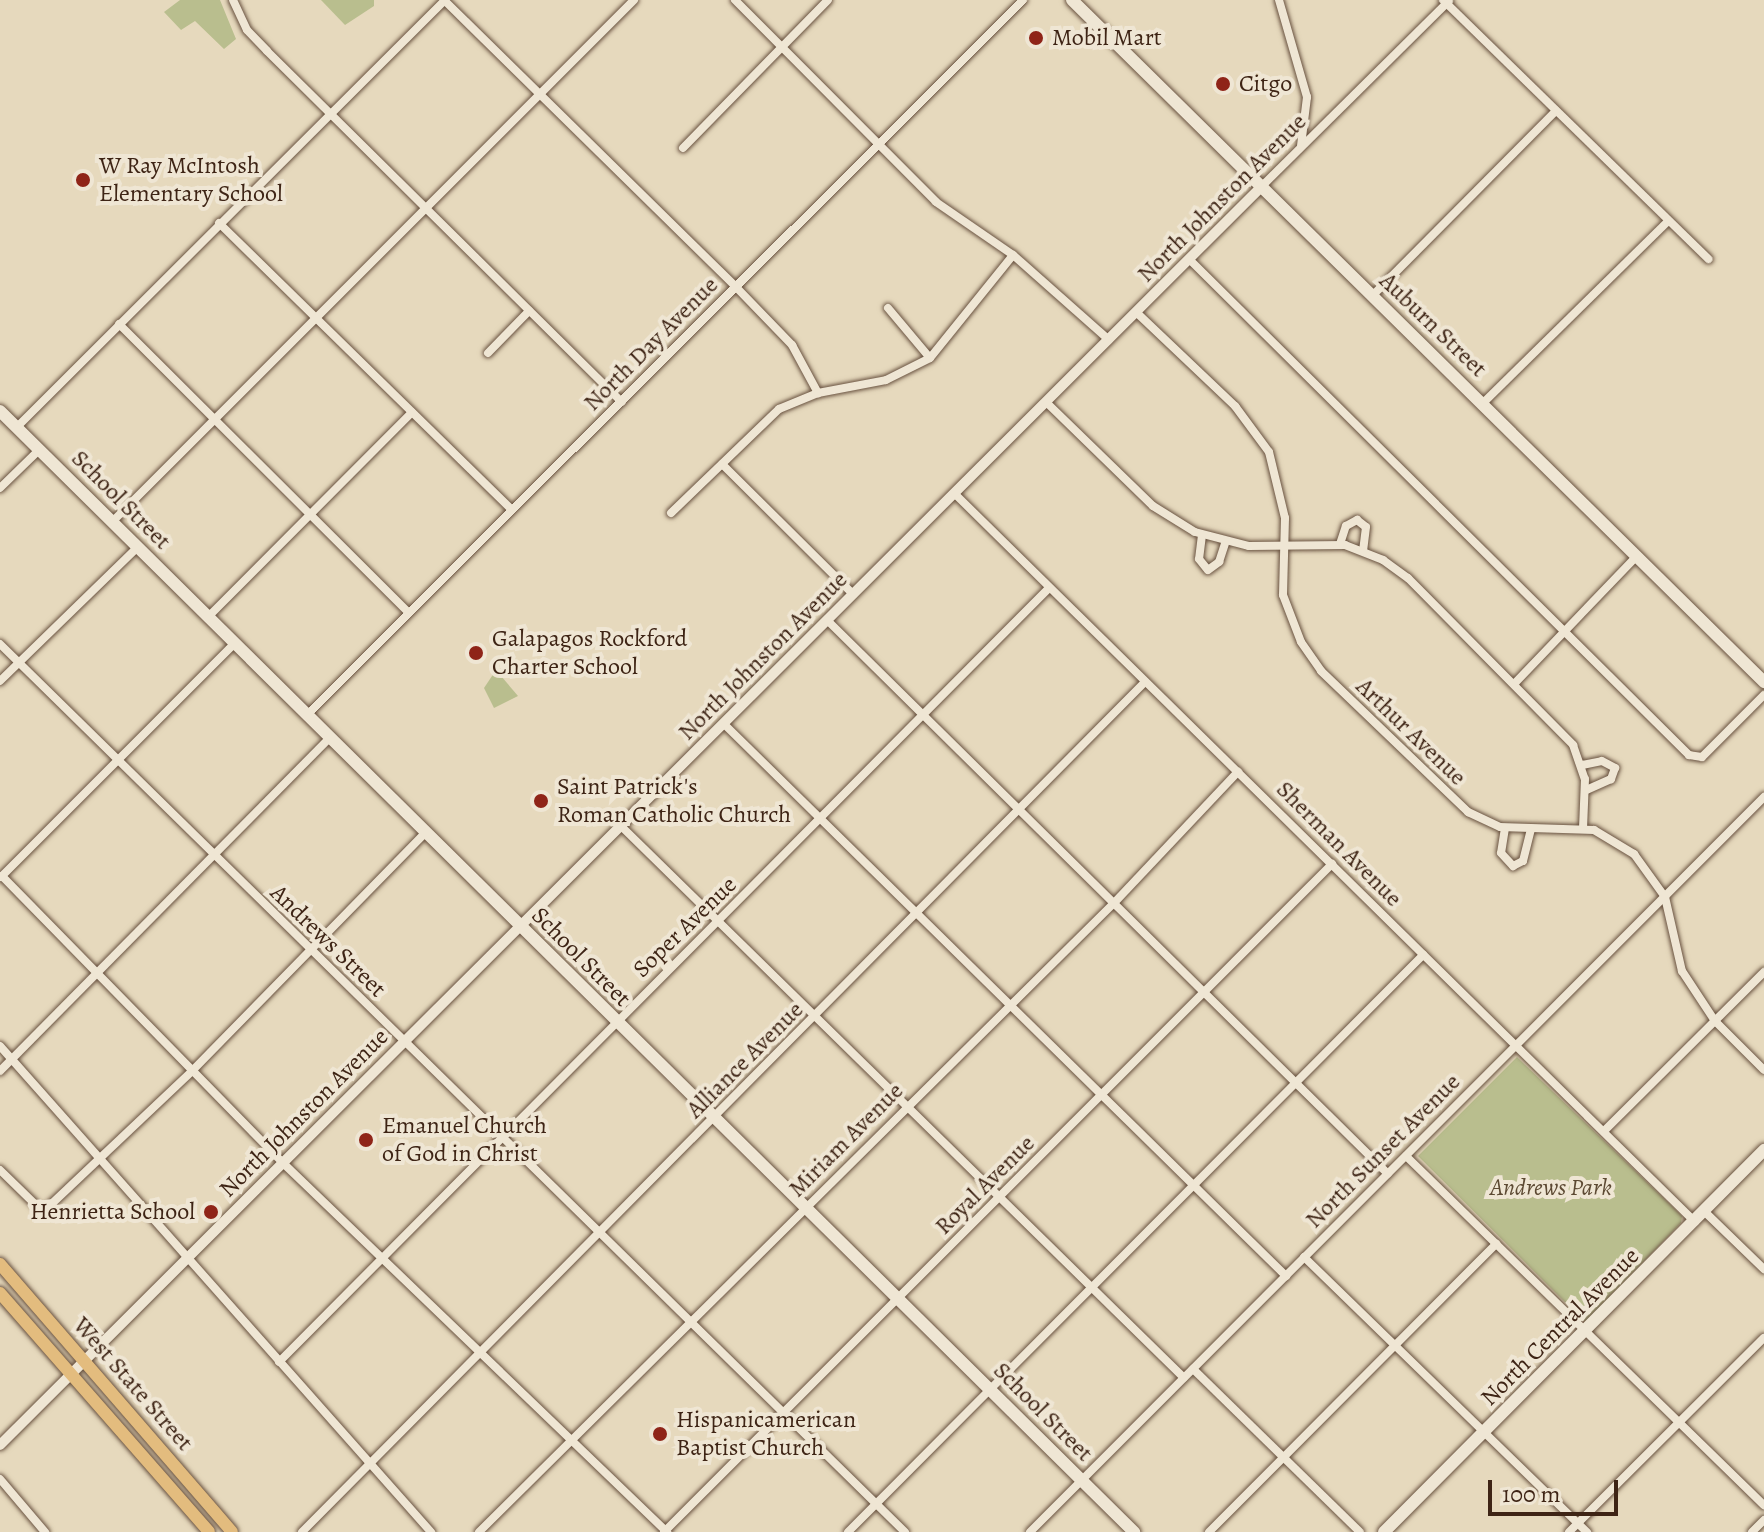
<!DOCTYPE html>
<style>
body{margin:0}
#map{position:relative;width:1764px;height:1532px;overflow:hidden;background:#e6d9bd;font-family:Alegreya,serif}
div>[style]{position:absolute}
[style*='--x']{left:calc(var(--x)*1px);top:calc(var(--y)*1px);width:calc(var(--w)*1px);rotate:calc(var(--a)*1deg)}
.green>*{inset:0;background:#b9be8e}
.roads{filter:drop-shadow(0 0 2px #68513f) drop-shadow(0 0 2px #68513f)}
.minor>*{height:8px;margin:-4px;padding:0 4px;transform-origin:4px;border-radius:4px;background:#efe6d4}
.tertiary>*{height:10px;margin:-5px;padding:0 5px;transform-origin:5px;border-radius:5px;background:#efe6d4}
.secondary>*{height:12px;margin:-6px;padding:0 6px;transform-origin:6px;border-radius:6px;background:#efe6d4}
.primary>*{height:12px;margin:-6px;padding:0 6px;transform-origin:6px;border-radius:6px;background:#e3bc7e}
.dots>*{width:22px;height:22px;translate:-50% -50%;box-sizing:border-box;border:4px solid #efe6d4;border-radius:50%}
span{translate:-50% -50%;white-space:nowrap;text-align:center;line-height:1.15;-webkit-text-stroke:8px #efe6d4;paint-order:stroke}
.poi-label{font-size:24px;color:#3e2415}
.left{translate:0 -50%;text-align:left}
.right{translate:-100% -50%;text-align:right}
.street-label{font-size:24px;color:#3e2415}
.park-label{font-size:24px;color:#5d4a33;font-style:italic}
.scale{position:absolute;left:1488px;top:1480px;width:130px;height:36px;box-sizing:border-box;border:4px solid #3e2415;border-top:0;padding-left:10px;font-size:24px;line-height:28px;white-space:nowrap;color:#3e2415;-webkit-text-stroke:6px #efe6d4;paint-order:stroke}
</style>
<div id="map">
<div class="green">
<div style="clip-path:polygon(180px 0,220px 0,236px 39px,224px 49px,195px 21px,181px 30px,164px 12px)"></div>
<div style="clip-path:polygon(321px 0,374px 0,374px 6px,345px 25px)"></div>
<div style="clip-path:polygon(496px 670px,518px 696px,494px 708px,484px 688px)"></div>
<div style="clip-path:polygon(1517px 1057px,1682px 1216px,1681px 1223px,1585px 1322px,1418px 1156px)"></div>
</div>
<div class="roads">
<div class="minor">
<div style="--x:233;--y:0;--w:33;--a:65"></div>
<div style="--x:247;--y:30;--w:29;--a:46"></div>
<div style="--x:267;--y:51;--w:499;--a:44.7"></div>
<div style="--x:444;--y:0;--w:409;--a:44.5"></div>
<div style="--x:736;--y:287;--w:81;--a:46"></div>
<div style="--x:792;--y:345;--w:55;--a:61.6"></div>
<div style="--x:735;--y:0;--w:285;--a:45.1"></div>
<div style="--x:936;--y:202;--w:93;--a:34.5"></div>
<div style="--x:1013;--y:255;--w:128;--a:41.5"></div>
<div style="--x:1279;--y:0;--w:101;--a:73.9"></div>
<div style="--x:1307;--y:97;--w:49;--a:97"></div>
<div style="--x:1443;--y:0;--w:371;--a:44.3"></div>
<div style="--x:683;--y:148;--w:207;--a:-45.6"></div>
<div style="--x:1262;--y:186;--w:263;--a:-44.7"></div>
<div style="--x:219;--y:223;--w:409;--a:44.4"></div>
<div style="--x:1190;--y:260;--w:703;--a:44.77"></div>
<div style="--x:1689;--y:755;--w:13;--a:9"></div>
<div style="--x:1702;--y:757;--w:88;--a:-45"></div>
<div style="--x:1372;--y:296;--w:261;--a:-45.2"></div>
<div style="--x:888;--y:308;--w:65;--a:50"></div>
<div style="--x:1136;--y:312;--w:137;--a:43.5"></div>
<div style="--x:1235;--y:406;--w:57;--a:53.5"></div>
<div style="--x:1269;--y:452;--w:68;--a:76.4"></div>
<div style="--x:1285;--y:518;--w:77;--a:91.5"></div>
<div style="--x:1283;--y:595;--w:50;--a:69"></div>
<div style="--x:1301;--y:642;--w:35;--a:55"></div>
<div style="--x:1321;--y:671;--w:204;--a:43.8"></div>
<div style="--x:1468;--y:812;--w:35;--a:25"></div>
<div style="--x:1500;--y:827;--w:94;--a:1.8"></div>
<div style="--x:1594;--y:830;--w:47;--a:31"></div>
<div style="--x:1634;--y:854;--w:53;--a:54.2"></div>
<div style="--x:1665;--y:897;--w:76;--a:77.1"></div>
<div style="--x:1682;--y:971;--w:60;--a:56.6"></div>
<div style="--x:1715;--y:1021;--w:69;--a:45"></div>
<div style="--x:119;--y:324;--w:408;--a:44.9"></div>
<div style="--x:488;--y:353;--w:59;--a:-45.7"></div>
<div style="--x:1046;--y:402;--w:149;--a:44.2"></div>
<div style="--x:1153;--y:506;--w:49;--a:31.8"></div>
<div style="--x:1195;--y:532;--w:56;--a:14.5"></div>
<div style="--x:1249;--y:546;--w:96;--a:-0.6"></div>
<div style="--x:1345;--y:545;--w:41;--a:21.5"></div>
<div style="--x:1383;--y:560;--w:31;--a:36"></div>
<div style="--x:1408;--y:578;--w:235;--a:45.3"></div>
<div style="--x:1573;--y:745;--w:36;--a:71"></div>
<div style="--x:1585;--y:779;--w:49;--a:92.3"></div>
<div style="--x:1482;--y:404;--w:261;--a:-44.5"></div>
<div style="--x:17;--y:427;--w:605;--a:-44.93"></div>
<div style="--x:722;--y:464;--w:185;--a:44.8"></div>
<div style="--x:0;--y:488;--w:54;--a:-44.3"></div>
<div style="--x:955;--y:494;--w:1038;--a:44.53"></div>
<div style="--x:671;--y:513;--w:150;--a:-43.9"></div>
<div style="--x:779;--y:409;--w:42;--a:-22.3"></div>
<div style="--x:818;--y:393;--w:69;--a:-10.8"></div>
<div style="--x:886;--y:380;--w:49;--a:-26.6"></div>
<div style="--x:930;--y:358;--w:132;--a:-51.1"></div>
<div style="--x:112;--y:522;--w:738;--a:-45"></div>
<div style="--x:1202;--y:535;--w:24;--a:97"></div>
<div style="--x:1199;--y:559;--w:14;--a:51"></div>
<div style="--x:1208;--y:570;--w:14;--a:-36"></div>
<div style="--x:1219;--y:562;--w:20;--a:-72"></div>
<div style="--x:1340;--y:544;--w:19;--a:-72"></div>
<div style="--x:1346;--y:526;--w:13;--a:-29"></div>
<div style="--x:1357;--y:520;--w:11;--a:38"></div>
<div style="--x:1366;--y:527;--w:24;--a:97"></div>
<div style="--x:208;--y:617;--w:289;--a:-45.1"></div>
<div style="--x:827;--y:620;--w:788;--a:44.64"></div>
<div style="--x:0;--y:644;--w:1268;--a:44.46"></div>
<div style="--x:0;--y:681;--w:192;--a:-44.2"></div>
<div style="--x:1515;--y:683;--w:175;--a:-46.2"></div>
<div style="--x:307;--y:715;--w:1012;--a:-44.96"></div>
<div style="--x:724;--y:724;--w:788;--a:44.49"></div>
<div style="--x:1582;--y:765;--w:20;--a:-11"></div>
<div style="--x:1602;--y:761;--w:15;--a:28"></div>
<div style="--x:1615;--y:768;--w:12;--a:110"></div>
<div style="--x:1611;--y:779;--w:27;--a:156"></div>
<div style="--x:621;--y:826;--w:788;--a:44.43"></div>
<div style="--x:1505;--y:828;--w:25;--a:99"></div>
<div style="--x:1501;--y:853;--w:18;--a:47"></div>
<div style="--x:1513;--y:866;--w:11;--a:-27"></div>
<div style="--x:1523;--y:861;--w:32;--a:-76"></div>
<div style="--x:2;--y:876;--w:402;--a:45.6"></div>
<div style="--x:283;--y:1163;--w:533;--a:43.86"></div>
<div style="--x:1;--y:877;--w:330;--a:-45"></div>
<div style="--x:0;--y:1046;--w:650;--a:48.43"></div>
<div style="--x:0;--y:1071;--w:467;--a:-45.3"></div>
<div style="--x:1604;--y:1131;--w:226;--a:-44.8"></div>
<div style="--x:1406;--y:1156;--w:500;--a:44.3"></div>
<div style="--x:0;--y:1170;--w:60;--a:44.3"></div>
<div style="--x:43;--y:1212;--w:204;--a:-43.4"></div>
<div style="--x:191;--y:1072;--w:334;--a:-45.6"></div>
<div style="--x:1706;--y:1213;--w:81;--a:44"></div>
<div style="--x:1304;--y:1257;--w:395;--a:44.2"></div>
<div style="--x:279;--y:1362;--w:1092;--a:-45.15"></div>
<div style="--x:1193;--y:1369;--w:233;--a:44.3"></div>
<div style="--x:0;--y:1479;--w:70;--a:49.7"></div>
<div style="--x:302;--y:1532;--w:1197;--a:-45.24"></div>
<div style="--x:479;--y:1532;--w:892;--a:-44.73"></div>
<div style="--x:1113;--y:904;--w:182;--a:-46.6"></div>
<div style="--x:664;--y:1532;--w:945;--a:-45"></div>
<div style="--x:848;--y:1532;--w:815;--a:-45.1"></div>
<div style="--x:1030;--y:1532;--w:1039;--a:-45.04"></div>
<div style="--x:1209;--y:1532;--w:407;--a:-45.1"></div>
<div style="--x:1569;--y:1532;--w:275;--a:-44.9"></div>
<div style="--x:1752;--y:1532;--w:17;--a:-45"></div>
</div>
<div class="tertiary">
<div style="--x:0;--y:1445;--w:1783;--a:-44.93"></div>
</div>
<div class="secondary">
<div style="--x:1072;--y:0;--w:972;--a:44.58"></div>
<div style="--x:0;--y:411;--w:1595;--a:44.67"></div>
<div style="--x:1384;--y:1532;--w:539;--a:-45.15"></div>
</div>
<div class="primary">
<div style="--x:0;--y:1264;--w:354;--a:49.1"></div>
<div style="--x:0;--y:1293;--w:317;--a:48.8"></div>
</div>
</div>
<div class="dots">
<div style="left:1036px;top:38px;background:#8f2418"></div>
<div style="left:1223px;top:84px;background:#8f2418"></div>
<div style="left:83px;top:180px;background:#8f2418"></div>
<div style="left:476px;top:653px;background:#8f2418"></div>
<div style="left:541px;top:801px;background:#8f2418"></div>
<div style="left:366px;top:1140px;background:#8f2418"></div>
<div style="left:211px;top:1212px;background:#8f2418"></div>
<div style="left:660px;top:1434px;background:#8f2418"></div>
</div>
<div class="poi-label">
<span class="left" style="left:1052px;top:38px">Mobil Mart</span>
<span class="left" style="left:1239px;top:84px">Citgo</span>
<span class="left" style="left:99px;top:180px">W Ray McIntosh<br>Elementary School</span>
<span class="left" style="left:492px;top:653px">Galapagos Rockford<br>Charter School</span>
<span class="left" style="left:557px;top:801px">Saint Patrick's<br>Roman Catholic Church</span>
<span class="left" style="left:382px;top:1140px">Emanuel Church<br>of God in Christ</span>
<span class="right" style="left:195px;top:1212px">Henrietta School</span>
<span class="left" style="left:676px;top:1434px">Hispanicamerican<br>Baptist Church</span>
</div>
<div class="street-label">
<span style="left:1222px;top:198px;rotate:-45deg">North Johnston Avenue</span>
<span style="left:1433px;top:325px;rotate:44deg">Auburn Street</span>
<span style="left:651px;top:344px;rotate:-45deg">North Day Avenue</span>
<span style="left:121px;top:500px;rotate:45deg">School Street</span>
<span style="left:763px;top:656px;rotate:-45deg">North Johnston Avenue</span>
<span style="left:1411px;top:732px;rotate:44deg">Arthur Avenue</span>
<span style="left:1339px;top:844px;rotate:45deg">Sherman Avenue</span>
<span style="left:685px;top:927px;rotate:-44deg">Soper Avenue</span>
<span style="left:328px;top:941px;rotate:44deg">Andrews Street</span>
<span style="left:581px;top:957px;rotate:45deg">School Street</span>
<span style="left:745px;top:1060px;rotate:-45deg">Alliance Avenue</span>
<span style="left:304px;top:1113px;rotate:-45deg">North Johnston Avenue</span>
<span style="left:846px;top:1140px;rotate:-45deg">Miriam Avenue</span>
<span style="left:1383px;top:1151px;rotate:-45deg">North Sunset Avenue</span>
<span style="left:985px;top:1185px;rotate:-45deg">Royal Avenue</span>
<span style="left:1560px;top:1327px;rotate:-45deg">North Central Avenue</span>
<span style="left:133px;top:1384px;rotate:49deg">West State Street</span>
<span style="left:1043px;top:1412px;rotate:45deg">School Street</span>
</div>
<div class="park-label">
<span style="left:1551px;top:1188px">Andrews Park</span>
</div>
<div class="scale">100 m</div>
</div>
